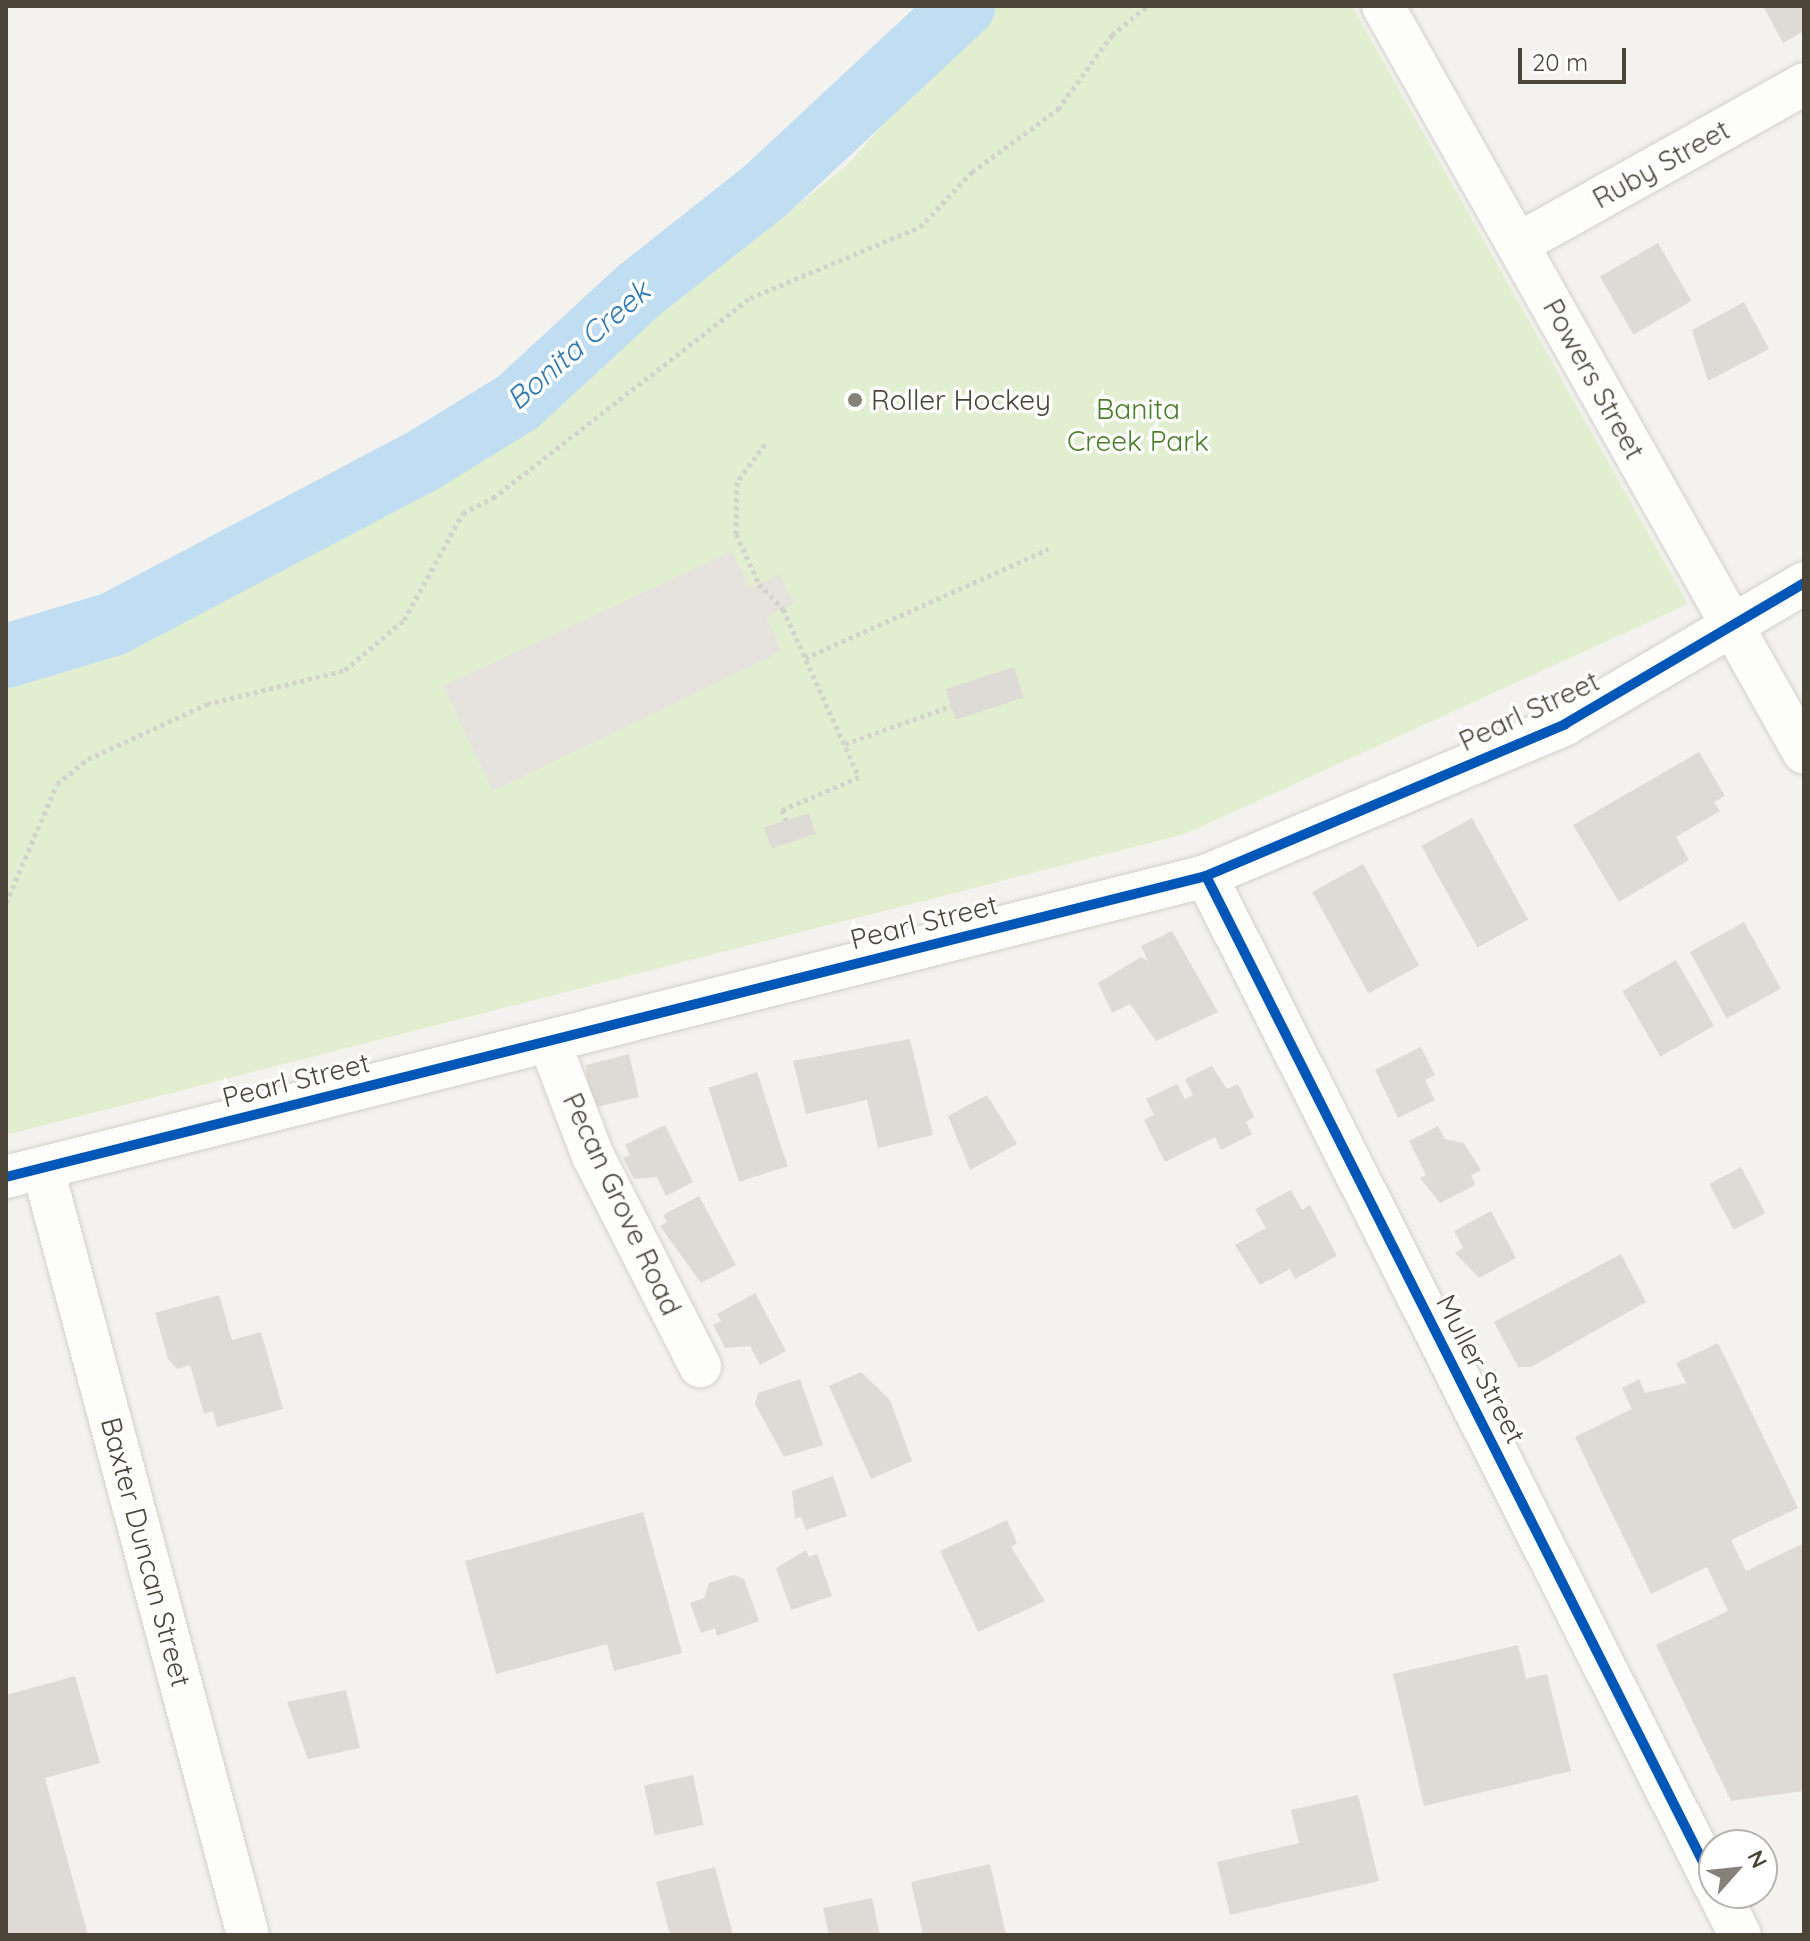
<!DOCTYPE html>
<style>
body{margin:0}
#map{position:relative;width:1810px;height:1941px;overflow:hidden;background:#f4f2ee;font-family:Quicksand,sans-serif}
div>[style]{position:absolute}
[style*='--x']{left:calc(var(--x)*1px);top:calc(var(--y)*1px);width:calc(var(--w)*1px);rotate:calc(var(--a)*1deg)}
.green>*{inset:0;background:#e1eecf}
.parking>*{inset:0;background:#e6e3df}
.river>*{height:64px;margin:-32px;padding:0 32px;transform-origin:32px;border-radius:32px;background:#c0ddf1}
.building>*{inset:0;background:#dedbd6;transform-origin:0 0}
.path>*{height:5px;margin-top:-2.5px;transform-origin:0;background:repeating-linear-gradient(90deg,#d3d2cc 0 4px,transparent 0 8px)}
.roads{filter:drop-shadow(0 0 2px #d2d0cb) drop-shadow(0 0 2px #d2d0cb)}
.minor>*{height:42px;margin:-21px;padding:0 21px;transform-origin:21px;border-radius:21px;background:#fdfdfc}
.cycleway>*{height:10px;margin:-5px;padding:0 5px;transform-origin:5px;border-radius:5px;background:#0057b8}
.dots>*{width:22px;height:22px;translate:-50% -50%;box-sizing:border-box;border:4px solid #fff;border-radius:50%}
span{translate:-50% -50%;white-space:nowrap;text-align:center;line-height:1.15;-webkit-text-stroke:7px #fff;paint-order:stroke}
.street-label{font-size:28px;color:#4b4439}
.poi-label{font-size:28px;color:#4b4439}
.left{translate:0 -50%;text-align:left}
.park-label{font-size:28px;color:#4a7f2a}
.water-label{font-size:30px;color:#2e7ab2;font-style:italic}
.frame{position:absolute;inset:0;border:8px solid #4b4439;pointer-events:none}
.north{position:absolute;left:1698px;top:1829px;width:80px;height:80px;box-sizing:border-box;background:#fff;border:2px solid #b7b4b0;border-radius:50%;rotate:63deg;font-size:22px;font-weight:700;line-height:32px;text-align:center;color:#4b4439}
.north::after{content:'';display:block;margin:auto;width:28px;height:36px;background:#868178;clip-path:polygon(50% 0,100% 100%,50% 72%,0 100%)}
.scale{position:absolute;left:1518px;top:48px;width:108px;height:36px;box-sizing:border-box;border:4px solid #4b4439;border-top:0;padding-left:10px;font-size:24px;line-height:28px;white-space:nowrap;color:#4b4439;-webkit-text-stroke:6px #fff;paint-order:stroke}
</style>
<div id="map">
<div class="green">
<div style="clip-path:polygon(989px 6px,1352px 6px,1688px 604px,1185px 834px,6px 1135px,6px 673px,120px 640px,533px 406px,643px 305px,755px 239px,847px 165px)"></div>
</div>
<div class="parking">
<div style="clip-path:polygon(732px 551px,750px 588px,780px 574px,794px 603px,766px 617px,782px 651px,493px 791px,443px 686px)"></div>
</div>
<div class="river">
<div style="--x:6;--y:656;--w:112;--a:-16.7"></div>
<div style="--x:113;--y:624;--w:346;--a:-27.8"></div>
<div style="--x:419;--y:463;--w:116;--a:-31.6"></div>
<div style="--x:518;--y:402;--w:162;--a:-42.7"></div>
<div style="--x:637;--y:292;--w:164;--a:-38.3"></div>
<div style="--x:766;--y:190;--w:270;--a:-43"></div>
</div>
<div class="building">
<div style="clip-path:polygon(1763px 6px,1804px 6px,1804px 31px,1783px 43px)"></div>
<div style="left:1658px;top:243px;width:67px;height:67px;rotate:60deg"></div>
<div style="clip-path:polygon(1744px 302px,1769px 349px,1708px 381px,1692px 330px)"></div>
<div style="left:1014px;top:667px;width:32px;height:72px;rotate:72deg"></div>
<div style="clip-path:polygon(1699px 752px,1725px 796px,1714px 802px,1720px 811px,1676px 837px,1689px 860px,1619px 902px,1573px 825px)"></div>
<div style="left:809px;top:813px;width:22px;height:47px;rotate:72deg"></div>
<div style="left:1472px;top:818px;width:116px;height:58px;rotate:61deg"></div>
<div style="left:1363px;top:864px;width:116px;height:58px;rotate:61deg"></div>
<div style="left:1744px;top:922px;width:76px;height:62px;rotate:61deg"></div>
<div style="clip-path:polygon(1172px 931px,1218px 1012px,1156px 1041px,1130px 1004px,1112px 1013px,1098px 983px,1141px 957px,1148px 961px,1141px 946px)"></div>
<div style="left:1676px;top:960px;width:76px;height:62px;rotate:60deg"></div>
<div style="clip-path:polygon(910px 1039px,933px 1135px,878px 1148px,867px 1100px,806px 1114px,793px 1061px)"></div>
<div style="clip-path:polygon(1421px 1047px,1435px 1075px,1425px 1080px,1435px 1100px,1398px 1118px,1375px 1070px)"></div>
<div style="clip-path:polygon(629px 1054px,639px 1097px,596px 1107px,588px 1101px,586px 1065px)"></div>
<div style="clip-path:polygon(1212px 1066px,1227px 1089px,1238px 1084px,1254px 1117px,1246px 1122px,1252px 1134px,1221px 1150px,1215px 1137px,1165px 1162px,1144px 1120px,1154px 1115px,1146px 1099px,1177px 1084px,1185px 1099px,1193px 1095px,1185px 1079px)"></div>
<div style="left:757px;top:1072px;width:99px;height:51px;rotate:72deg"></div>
<div style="clip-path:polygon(987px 1095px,1017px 1144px,970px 1170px,948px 1116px)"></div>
<div style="clip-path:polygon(665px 1125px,693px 1182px,666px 1196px,657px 1177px,634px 1179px,623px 1158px,630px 1155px,625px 1145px)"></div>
<div style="clip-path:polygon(1438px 1126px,1445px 1139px,1464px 1143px,1481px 1170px,1471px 1175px,1475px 1185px,1440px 1203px,1420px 1178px,1426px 1175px,1409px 1141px)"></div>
<div style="left:1741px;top:1167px;width:52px;height:36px;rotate:62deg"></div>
<div style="clip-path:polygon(1291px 1190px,1302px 1210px,1310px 1205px,1337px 1256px,1295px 1279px,1290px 1269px,1260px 1285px,1235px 1245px,1266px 1228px,1255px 1209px)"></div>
<div style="clip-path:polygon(699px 1196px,736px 1265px,701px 1283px,660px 1226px,667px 1222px,663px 1215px)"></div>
<div style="clip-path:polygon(1491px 1211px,1516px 1258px,1479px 1278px,1455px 1253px,1463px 1248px,1454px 1231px)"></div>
<div style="clip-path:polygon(1621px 1254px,1646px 1302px,1531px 1367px,1518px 1367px,1494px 1322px)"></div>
<div style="clip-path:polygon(755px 1293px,786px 1351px,760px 1365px,750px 1346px,725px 1348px,713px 1325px,721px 1321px,717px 1314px)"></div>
<div style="clip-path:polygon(219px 1295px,232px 1340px,261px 1332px,283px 1409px,217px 1427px,213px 1411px,204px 1414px,190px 1365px,177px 1369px,168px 1359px,155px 1313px)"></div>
<div style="clip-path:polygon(1718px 1343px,1798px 1508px,1731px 1540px,1746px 1571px,1804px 1543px,1804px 1791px,1731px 1801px,1656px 1645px,1728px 1611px,1707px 1567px,1651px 1594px,1575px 1437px,1632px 1409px,1622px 1388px,1639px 1379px,1645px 1393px,1686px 1383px,1676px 1363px)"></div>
<div style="clip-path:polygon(861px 1372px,890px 1400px,912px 1461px,871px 1479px,829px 1386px)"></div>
<div style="clip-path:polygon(800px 1379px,823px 1445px,784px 1457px,755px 1404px,758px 1393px)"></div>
<div style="clip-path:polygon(833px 1476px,847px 1516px,806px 1530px,801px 1517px,795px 1519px,792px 1491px)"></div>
<div style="clip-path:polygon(643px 1512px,682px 1653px,614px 1671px,607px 1644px,496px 1674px,465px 1561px)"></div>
<div style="clip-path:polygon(1007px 1520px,1017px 1543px,1011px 1547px,1045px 1601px,978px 1632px,940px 1551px)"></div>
<div style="clip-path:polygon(806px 1550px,809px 1557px,817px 1554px,832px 1596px,791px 1610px,776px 1568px)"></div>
<div style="clip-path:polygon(734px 1575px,744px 1579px,759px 1621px,717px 1636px,715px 1628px,701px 1633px,690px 1603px,704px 1598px,709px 1583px)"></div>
<div style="clip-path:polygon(1518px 1645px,1526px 1679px,1547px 1674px,1571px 1771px,1424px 1806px,1393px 1674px)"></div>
<div style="clip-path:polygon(75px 1676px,100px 1763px,45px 1778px,88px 1935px,6px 1935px,6px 1695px)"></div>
<div style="clip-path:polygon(346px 1690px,360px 1748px,308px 1759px,287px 1702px)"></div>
<div style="left:693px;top:1775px;width:51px;height:50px;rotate:78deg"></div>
<div style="clip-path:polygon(1358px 1795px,1379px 1881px,1230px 1915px,1217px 1862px,1299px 1843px,1291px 1810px)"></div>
<div style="clip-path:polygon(990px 1864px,1006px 1935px,923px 1935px,911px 1882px)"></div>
<div style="clip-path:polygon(715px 1867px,733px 1935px,670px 1935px,656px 1882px)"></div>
<div style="clip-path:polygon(872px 1898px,880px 1935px,829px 1935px,823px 1908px)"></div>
</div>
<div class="path">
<div style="--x:765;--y:444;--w:47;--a:126.4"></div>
<div style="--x:737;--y:482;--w:52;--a:91.1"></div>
<div style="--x:736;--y:534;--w:55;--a:65.3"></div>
<div style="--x:759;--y:584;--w:35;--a:46"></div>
<div style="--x:783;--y:609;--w:184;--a:65.7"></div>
<div style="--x:859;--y:777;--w:84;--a:156.8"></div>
<div style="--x:782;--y:810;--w:11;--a:68"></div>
<div style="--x:805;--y:658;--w:267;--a:-24.1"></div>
<div style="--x:845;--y:744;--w:113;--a:-19.7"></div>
<div style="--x:6;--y:903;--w:129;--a:-66.8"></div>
<div style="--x:57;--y:784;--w:40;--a:-39"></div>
<div style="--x:88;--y:759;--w:131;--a:-24.8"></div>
<div style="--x:207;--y:704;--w:142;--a:-13.8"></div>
<div style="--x:345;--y:670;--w:77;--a:-40.3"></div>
<div style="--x:404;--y:620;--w:122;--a:-61.1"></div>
<div style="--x:463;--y:513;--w:34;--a:-27"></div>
<div style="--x:493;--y:498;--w:326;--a:-37.9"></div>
<div style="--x:750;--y:298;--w:184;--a:-22.7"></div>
<div style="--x:920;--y:227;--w:76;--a:-46.6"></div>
<div style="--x:972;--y:172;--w:107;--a:-36.2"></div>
<div style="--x:1058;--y:109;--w:92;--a:-53.9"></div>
<div style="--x:1112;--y:35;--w:45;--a:-39.6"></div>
</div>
<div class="roads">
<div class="minor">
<div style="--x:1383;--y:6;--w:857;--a:60.59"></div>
<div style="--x:1518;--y:244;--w:328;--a:-29.2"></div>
<div style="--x:1206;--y:876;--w:1129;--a:63.25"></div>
<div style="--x:549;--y:1041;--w:123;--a:69.1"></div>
<div style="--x:593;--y:1156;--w:236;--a:63"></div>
<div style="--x:43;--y:1169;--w:793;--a:75.02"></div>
<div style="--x:6;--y:1177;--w:1237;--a:-14.08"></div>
<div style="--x:1206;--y:876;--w:390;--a:-22.9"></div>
<div style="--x:1565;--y:724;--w:277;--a:-30.5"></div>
<div style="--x:1719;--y:1893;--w:47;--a:63.4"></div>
</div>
</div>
<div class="cycleway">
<div style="--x:1206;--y:876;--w:1129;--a:63.25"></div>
<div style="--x:6;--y:1177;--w:1237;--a:-14.08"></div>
<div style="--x:1206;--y:876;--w:390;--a:-22.9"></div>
<div style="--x:1565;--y:724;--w:277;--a:-30.5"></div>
</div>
<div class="dots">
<div style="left:855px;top:400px;background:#868178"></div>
</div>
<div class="street-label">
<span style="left:1661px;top:164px;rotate:-29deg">Ruby Street</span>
<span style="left:1594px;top:379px;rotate:61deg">Powers Street</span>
<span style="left:1529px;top:711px;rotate:-25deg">Pearl Street</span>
<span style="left:924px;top:922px;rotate:-14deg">Pearl Street</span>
<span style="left:296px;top:1080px;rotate:-14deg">Pearl Street</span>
<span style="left:622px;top:1204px;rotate:65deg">Pecan Grove Road</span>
<span style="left:1481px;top:1369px;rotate:63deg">Muller Street</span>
<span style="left:146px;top:1552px;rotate:75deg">Baxter Duncan Street</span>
</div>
<div class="poi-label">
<span class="left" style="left:871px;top:400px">Roller Hockey</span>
</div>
<div class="park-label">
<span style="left:1138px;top:425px">Banita<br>Creek Park</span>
</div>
<div class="water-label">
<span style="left:578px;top:345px;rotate:-41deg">Bonita Creek</span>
</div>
<div class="frame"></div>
<div class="north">N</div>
<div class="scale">20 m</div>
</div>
